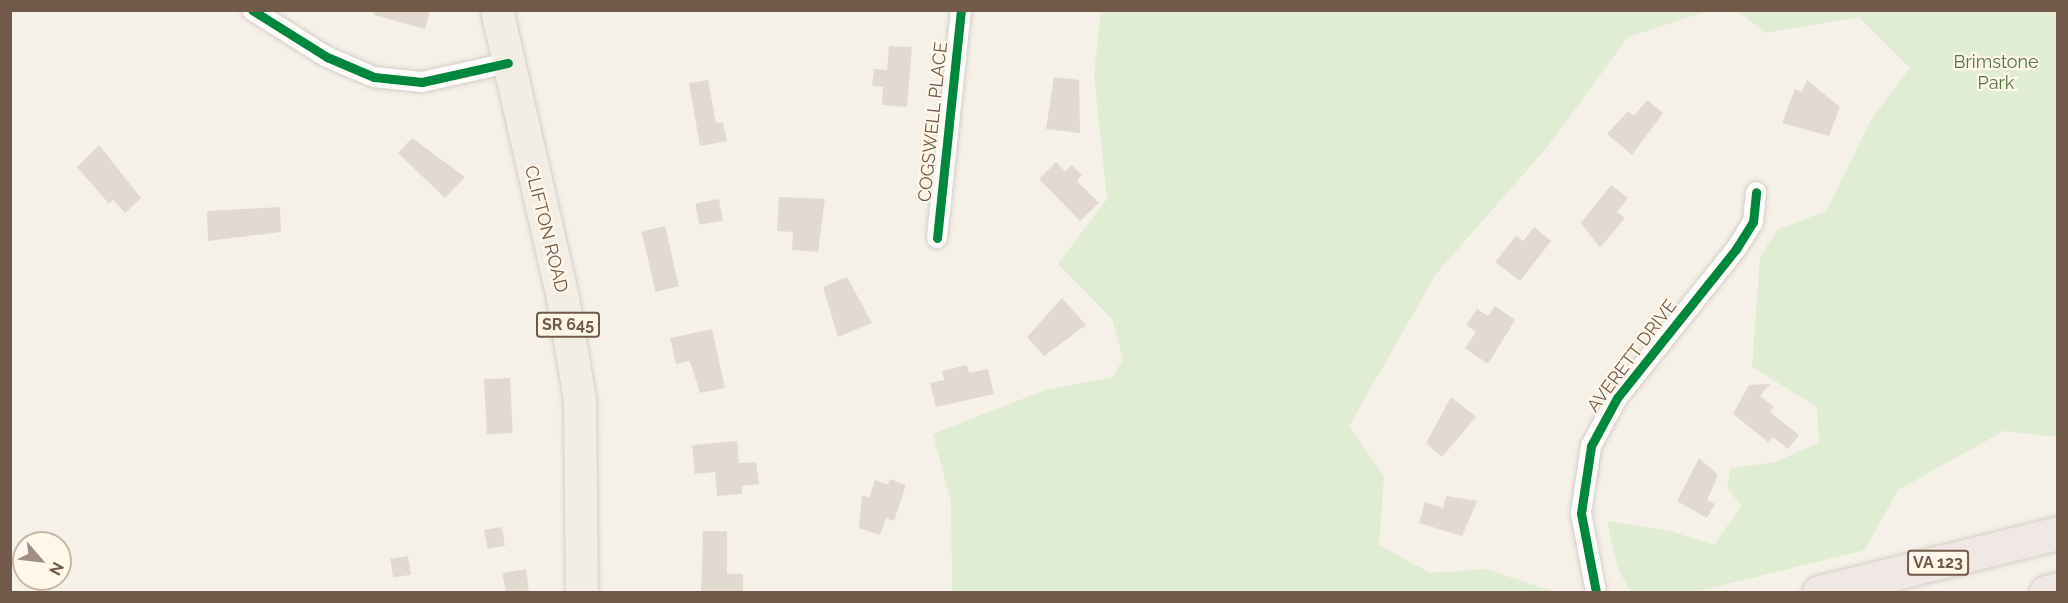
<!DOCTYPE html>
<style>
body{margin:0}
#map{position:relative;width:2068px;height:603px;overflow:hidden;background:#f5f1e9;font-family:Raleway,sans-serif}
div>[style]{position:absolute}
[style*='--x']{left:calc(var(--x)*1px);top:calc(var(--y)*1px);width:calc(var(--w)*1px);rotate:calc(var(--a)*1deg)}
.green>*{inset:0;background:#e1ecd4}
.building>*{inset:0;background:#e2dad0;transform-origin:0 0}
.roads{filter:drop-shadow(0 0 2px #d4cec7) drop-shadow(0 0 2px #d4cec7)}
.street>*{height:20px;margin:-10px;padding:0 10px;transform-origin:10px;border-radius:10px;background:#fefdfc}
.primary>*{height:32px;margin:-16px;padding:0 16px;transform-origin:16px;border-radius:16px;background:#f2eee5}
.highway>*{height:33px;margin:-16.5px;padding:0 16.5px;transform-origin:16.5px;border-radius:16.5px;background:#f0e8e4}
.cycleway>*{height:9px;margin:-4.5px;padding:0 4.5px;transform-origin:4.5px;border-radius:4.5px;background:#00873e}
span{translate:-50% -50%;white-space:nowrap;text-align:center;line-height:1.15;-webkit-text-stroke:4.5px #fff7e9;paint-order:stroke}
.shield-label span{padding:2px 4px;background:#fff7e9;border:2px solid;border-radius:4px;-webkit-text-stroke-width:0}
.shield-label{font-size:16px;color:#725a4a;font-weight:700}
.park-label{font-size:18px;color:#507842}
.street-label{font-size:18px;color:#725a4a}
.frame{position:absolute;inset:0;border:12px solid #725a4a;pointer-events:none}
.north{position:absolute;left:12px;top:531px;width:60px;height:60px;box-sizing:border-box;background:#fff7e9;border:2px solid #c7b8a9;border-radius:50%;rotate:118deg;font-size:16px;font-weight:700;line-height:24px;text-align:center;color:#725a4a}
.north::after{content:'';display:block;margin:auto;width:21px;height:27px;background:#a08f82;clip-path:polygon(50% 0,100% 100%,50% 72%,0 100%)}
</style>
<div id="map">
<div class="green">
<div style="clip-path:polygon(1101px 11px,1708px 11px,1628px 37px,1548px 146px,1436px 274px,1349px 426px,1384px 476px,1379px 545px,1430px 573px,1486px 569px,1556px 592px,952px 592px,951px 502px,933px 434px,1045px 390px,1113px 377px,1123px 359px,1112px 319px,1058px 264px,1107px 199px,1094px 74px)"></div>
<div style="clip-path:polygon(1738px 11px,2057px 11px,2057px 437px,2004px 431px,1898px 490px,1865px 550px,1695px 592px,1631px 592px,1618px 569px,1607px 521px,1670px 531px,1714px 545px,1741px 506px,1727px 487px,1731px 468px,1776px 462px,1819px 442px,1817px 407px,1752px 367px,1760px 257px,1777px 230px,1826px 211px,1871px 120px,1910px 68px,1859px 17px,1765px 33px)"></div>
</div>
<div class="building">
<div style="clip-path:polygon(374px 10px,430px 10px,425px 29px,374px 15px)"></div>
<div style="clip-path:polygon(889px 46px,912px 47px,907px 107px,882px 105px,883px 87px,872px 86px,874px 69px,887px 70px)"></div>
<div style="clip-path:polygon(1054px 77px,1079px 80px,1080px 133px,1046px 129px)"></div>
<div style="clip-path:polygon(708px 80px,716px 123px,723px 122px,727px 141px,700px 146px,689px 83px)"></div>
<div style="clip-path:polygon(1807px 80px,1840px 107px,1829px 136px,1782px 123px,1795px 89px,1802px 92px)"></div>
<div style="clip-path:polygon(1647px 100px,1663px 113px,1632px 155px,1607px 134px,1628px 111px,1634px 116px)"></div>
<div style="clip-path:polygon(412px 138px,465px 177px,445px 198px,398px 153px)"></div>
<div style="clip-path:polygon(99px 145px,141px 198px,125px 213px,113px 200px,109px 204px,77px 167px)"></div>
<div style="clip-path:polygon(1056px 162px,1065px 171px,1072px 165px,1082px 175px,1077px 181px,1099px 203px,1080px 221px,1039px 179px)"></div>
<div style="clip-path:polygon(1611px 185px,1628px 198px,1617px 212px,1625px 218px,1600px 248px,1581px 223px)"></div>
<div style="clip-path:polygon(779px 197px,825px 199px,818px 252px,792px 250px,793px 232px,777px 231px)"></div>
<div style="left:719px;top:199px;width:22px;height:24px;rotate:80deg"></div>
<div style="clip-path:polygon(280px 207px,281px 232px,208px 241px,207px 211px)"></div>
<div style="left:665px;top:226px;width:62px;height:24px;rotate:77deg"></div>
<div style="clip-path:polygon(1534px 227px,1551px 241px,1520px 281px,1495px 262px,1516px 236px,1523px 241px)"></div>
<div style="clip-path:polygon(847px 277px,872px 323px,838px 337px,823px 287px)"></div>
<div style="clip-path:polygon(1062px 298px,1086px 325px,1044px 356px,1027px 337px)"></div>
<div style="clip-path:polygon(1495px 306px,1515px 320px,1488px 364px,1465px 348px,1476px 332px,1466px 325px,1477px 309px,1488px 316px)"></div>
<div style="clip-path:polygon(712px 329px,725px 388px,700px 393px,690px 361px,676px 364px,670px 338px)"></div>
<div style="clip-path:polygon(967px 365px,969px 373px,988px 369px,994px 394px,936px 407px,930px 383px,944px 380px,942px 371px)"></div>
<div style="left:510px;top:378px;width:55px;height:26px;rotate:87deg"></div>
<div style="clip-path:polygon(1770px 384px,1760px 396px,1774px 407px,1770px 412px,1799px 435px,1788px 449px,1773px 437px,1768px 442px,1733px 414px,1749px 385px)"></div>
<div style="clip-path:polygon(1451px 397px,1476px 417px,1442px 457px,1426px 443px)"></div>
<div style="clip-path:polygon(737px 441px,739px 463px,756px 462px,759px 484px,742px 486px,742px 494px,717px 496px,715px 472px,695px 474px,692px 445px)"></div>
<div style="clip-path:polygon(1699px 458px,1718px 475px,1707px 500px,1715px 504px,1707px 518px,1677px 501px)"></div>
<div style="clip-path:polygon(890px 479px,906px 485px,894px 521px,886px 518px,880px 535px,859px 528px,862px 495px,869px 498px,875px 480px,888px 485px)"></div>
<div style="clip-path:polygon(1446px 496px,1477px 501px,1462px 536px,1419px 523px,1425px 502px,1443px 508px)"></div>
<div style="left:502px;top:527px;width:19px;height:18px;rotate:81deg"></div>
<div style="clip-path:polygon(703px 531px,727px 531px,727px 574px,743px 574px,743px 592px,701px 592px)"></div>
<div style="left:408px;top:556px;width:19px;height:18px;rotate:81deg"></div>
<div style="clip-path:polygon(526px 569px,529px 592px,506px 592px,502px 573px)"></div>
</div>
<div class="roads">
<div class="street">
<div style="--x:252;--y:10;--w:89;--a:32.1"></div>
<div style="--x:327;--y:57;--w:51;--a:23.1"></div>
<div style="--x:374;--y:77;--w:48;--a:5.9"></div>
<div style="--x:422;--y:82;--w:88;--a:-12.5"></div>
<div style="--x:937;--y:238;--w:229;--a:-84"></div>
<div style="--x:1596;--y:592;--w:80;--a:-100.8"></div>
<div style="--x:1581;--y:513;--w:68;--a:-81.5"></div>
<div style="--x:1591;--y:446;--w:55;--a:-61.6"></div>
<div style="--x:1617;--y:398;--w:191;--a:-51.4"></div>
<div style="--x:1736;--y:249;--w:32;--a:-58"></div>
<div style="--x:1753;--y:222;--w:30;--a:-84"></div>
</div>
<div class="primary">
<div style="--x:497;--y:10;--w:296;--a:77.1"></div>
<div style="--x:563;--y:299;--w:102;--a:80.4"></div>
<div style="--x:580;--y:400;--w:192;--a:89.4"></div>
</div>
<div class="highway">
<div style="--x:1819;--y:592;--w:246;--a:-13.9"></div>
<div style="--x:2046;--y:592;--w:12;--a:-14"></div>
</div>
</div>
<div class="cycleway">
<div style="--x:252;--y:10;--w:89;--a:32.1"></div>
<div style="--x:327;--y:57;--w:51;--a:23.1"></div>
<div style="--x:374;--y:77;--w:48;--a:5.9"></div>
<div style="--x:422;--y:82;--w:88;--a:-12.5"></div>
<div style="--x:937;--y:238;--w:229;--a:-84"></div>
<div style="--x:1596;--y:592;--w:80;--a:-100.8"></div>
<div style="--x:1581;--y:513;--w:68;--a:-81.5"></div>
<div style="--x:1591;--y:446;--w:55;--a:-61.6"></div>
<div style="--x:1617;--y:398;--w:191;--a:-51.4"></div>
<div style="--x:1736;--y:249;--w:32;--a:-58"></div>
<div style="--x:1753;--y:222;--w:30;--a:-84"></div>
</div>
<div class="shield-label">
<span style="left:568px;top:325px">SR 645</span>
<span style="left:1938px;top:563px">VA 123</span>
</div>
<div class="park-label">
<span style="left:1996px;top:73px">Brimstone<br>Park</span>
</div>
<div class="street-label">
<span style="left:933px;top:122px;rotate:-84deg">COGSWELL PLACE</span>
<span style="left:546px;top:229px;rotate:76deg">CLIFTON ROAD</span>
<span style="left:1632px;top:356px;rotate:-53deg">AVERETT DRIVE</span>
</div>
<div class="frame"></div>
<div class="north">N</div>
</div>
